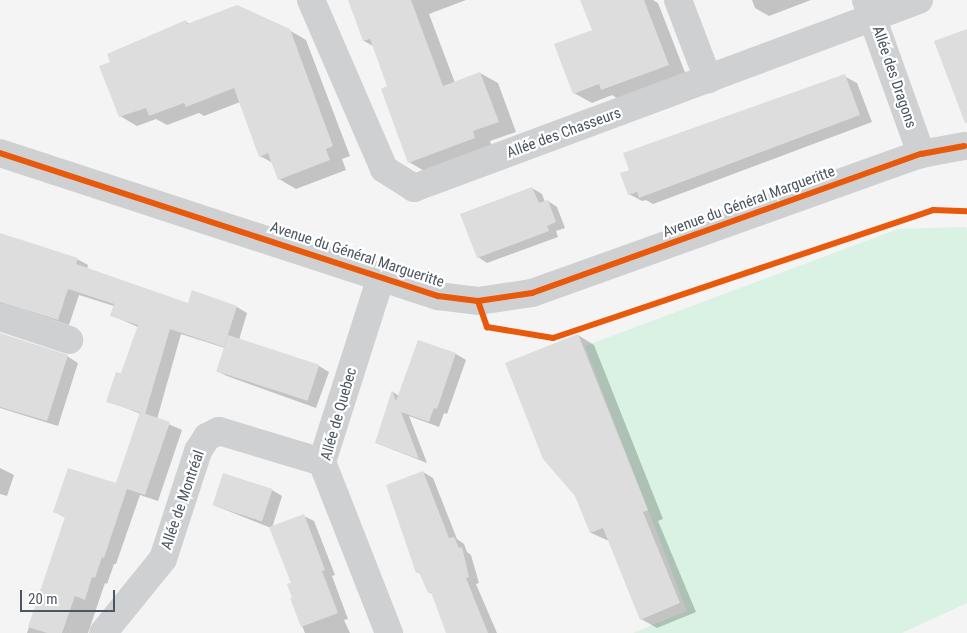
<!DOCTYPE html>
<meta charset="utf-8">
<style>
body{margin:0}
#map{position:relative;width:967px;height:633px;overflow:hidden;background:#f4f4f4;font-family:"Roboto Condensed",sans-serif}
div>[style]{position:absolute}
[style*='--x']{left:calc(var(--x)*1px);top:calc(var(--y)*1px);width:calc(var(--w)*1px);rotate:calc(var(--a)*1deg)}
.green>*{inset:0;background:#d9f2e3}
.shadow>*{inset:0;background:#0003}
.building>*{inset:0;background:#ddddde;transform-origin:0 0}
.minor>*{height:28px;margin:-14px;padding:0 14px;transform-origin:14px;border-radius:14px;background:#ced0d2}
.cycleway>*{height:6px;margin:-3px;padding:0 3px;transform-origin:3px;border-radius:3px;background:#e8590c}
span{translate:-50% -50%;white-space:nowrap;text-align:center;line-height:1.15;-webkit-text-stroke:4.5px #fff;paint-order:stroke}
.street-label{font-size:15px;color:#4a5661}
.scale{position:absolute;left:20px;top:590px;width:95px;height:22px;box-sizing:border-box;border:2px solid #4a5661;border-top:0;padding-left:6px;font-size:15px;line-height:18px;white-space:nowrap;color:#4a5661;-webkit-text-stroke:4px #fff;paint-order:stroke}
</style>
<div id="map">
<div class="green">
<div style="clip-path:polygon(965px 227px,967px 229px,967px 603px,902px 633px,633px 633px,687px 611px,585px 346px,898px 229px)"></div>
</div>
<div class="shadow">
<div style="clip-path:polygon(349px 0,466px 0,429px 14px,455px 83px,480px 73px,498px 83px,516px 132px,490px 141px,492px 147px,426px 172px,409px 162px,389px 87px,373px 46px,364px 41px)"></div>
<div style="clip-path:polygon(582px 0,653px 0,658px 3px,686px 75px,620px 100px,612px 95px,592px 103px,574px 93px,593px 30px)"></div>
<div style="clip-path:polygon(752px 0,811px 0,769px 16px,755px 8px)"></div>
<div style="clip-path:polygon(186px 22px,190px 24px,289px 30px,306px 40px,350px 156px,342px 159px,346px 170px,296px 189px,279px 179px,273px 163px,260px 156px,240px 102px,204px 116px,199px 113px,167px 125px,156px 119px,137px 126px,120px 116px,112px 62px)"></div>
<div style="clip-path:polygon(844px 76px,857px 83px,872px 122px,653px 204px,646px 200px,642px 201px,629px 194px)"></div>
<div style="clip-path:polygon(532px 188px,542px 194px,545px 202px,548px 201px,557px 207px,565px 228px,556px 231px,558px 237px,487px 263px,478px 257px)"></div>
<div style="clip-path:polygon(0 234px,77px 259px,88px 265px,87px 269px,188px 305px,237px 307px,247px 313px,239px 340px,319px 366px,329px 372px,316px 408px,227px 376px,217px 371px,225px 348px,181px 334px,157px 419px,182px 430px,158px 501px,140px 495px,116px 564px,114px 564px,107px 584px,105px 583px,88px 633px,27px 633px,66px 518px,55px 512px,117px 485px,141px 414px,108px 401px,121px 374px,138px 327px,111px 315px,114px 306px,79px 295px,69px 325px,17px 308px,9px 307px,0 313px)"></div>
<div style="clip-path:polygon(0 335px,67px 356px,78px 363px,58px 426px,0 408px)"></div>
<div style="clip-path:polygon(578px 335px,594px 345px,663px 519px,658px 521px,696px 612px,657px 628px,641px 619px,609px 541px,591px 533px,576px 495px)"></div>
<div style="clip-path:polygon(456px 354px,466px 360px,447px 414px,444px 413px,439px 427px,409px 416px,427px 463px,376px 443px,393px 392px,399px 396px)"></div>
<div style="clip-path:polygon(0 468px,14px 475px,7px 496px,0 494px)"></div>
<div style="clip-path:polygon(423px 472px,433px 478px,457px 539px,464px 544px,467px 552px,471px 555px,479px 583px,476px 584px,497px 633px,447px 633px,434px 595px,429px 592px,421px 574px,417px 572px)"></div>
<div style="clip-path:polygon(272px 490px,282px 496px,272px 528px,304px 516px,314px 521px,335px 575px,332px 576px,348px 619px,344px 620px,350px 633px,305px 633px,291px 599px,294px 599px,292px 584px,271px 528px,213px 505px)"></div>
</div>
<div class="building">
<div style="clip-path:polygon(348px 0,411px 0,443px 86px,480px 72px,499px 122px,473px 131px,475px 138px,408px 163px,381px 89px,387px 86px,370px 39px,363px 41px)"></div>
<div style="clip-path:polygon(580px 0,644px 0,669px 65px,601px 90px,599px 84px,573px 94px,554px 44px,592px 30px)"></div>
<div style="clip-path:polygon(237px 5px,290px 29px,333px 146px,326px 149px,330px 160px,278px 180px,268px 153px,259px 157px,234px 88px,186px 107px,184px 103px,149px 116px,146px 108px,119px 117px,99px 66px,110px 62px,107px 54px,186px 20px,187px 24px)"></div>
<div style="clip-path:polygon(967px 29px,967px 123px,965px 123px,934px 41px)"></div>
<div style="clip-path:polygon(845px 74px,860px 115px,639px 198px,637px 192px,628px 195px,620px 173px,629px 170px,623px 153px)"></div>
<div style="clip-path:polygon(532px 187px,539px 203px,548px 200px,556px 222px,547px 226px,549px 231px,477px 258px,460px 214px)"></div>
<div style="clip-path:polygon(0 233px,78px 258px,76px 264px,188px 303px,192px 290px,237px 306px,224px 347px,170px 329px,145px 414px,106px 402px,116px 372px,121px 373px,138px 325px,110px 316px,114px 304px,68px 289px,58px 320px,0 302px)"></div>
<div style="clip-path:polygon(0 333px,68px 355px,47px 421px,0 407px)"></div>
<div style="clip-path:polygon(578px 334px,648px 510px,643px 512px,680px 603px,640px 620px,603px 528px,590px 533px,575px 496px,543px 459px,505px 363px)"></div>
<div style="left:228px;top:335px;width:96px;height:38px;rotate:18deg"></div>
<div style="clip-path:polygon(418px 340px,456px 353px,437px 409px,434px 408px,429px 422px,401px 412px,419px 459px,375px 443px,392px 390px,396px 401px)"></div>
<div style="clip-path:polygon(140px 412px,170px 422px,145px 495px,127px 489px,104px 558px,102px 557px,95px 578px,92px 577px,85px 600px,75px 596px,62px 633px,47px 633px,28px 627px,65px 517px,53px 512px,68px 468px,116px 483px)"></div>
<div style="clip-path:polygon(423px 471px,449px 538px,454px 537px,459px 548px,462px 547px,469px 577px,466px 578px,488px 633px,446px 633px,431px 592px,428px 593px,419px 572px,416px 573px,386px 485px)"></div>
<div style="left:223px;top:473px;width:52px;height:34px;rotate:18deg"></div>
<div style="clip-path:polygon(304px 514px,325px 570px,322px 571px,338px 613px,301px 627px,290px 598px,292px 598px,287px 584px,291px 583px,269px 527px)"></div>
</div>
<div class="minor">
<div style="--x:311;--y:0;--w:184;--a:66.6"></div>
<div style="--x:384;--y:169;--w:36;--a:32"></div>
<div style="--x:414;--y:188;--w:539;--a:-20.42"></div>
<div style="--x:678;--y:0;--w:85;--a:69.2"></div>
<div style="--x:866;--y:0;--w:164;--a:70.3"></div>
<div style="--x:0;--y:153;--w:461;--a:18.1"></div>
<div style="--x:438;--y:296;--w:40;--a:7.1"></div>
<div style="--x:478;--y:301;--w:55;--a:-8.4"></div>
<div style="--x:532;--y:293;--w:413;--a:-19.7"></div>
<div style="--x:921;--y:154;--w:44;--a:-10.5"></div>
<div style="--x:381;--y:277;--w:194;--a:107.7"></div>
<div style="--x:322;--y:462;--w:184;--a:68.6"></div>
<div style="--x:0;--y:317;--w:73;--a:18.4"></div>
<div style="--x:103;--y:633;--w:95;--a:-51"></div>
<div style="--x:163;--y:559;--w:114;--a:-72"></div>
<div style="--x:198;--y:451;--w:17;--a:-57"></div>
<div style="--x:207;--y:437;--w:13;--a:-27"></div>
<div style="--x:219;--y:431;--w:108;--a:16.8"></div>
</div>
<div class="cycleway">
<div style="--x:0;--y:153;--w:461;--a:18.1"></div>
<div style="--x:438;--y:296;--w:40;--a:7.1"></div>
<div style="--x:478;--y:301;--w:55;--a:-8.4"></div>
<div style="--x:532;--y:293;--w:413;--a:-19.7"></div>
<div style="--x:921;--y:154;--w:44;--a:-10.5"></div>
<div style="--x:478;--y:301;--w:28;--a:71"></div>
<div style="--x:487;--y:327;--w:67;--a:9.5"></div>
<div style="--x:553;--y:338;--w:401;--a:-18.6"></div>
<div style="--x:933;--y:210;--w:34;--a:2"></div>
</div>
<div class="street-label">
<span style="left:894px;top:77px;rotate:71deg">Allée des Dragons</span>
<span style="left:564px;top:133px;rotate:-20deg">Allée des Chasseurs</span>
<span style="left:749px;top:202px;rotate:-20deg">Avenue du Général Margueritte</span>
<span style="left:357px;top:255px;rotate:18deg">Avenue du Général Margueritte</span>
<span style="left:339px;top:414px;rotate:-74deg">Allée de Quebec</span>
<span style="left:183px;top:500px;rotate:-71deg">Allée de Montréal</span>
</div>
<div class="scale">20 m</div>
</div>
